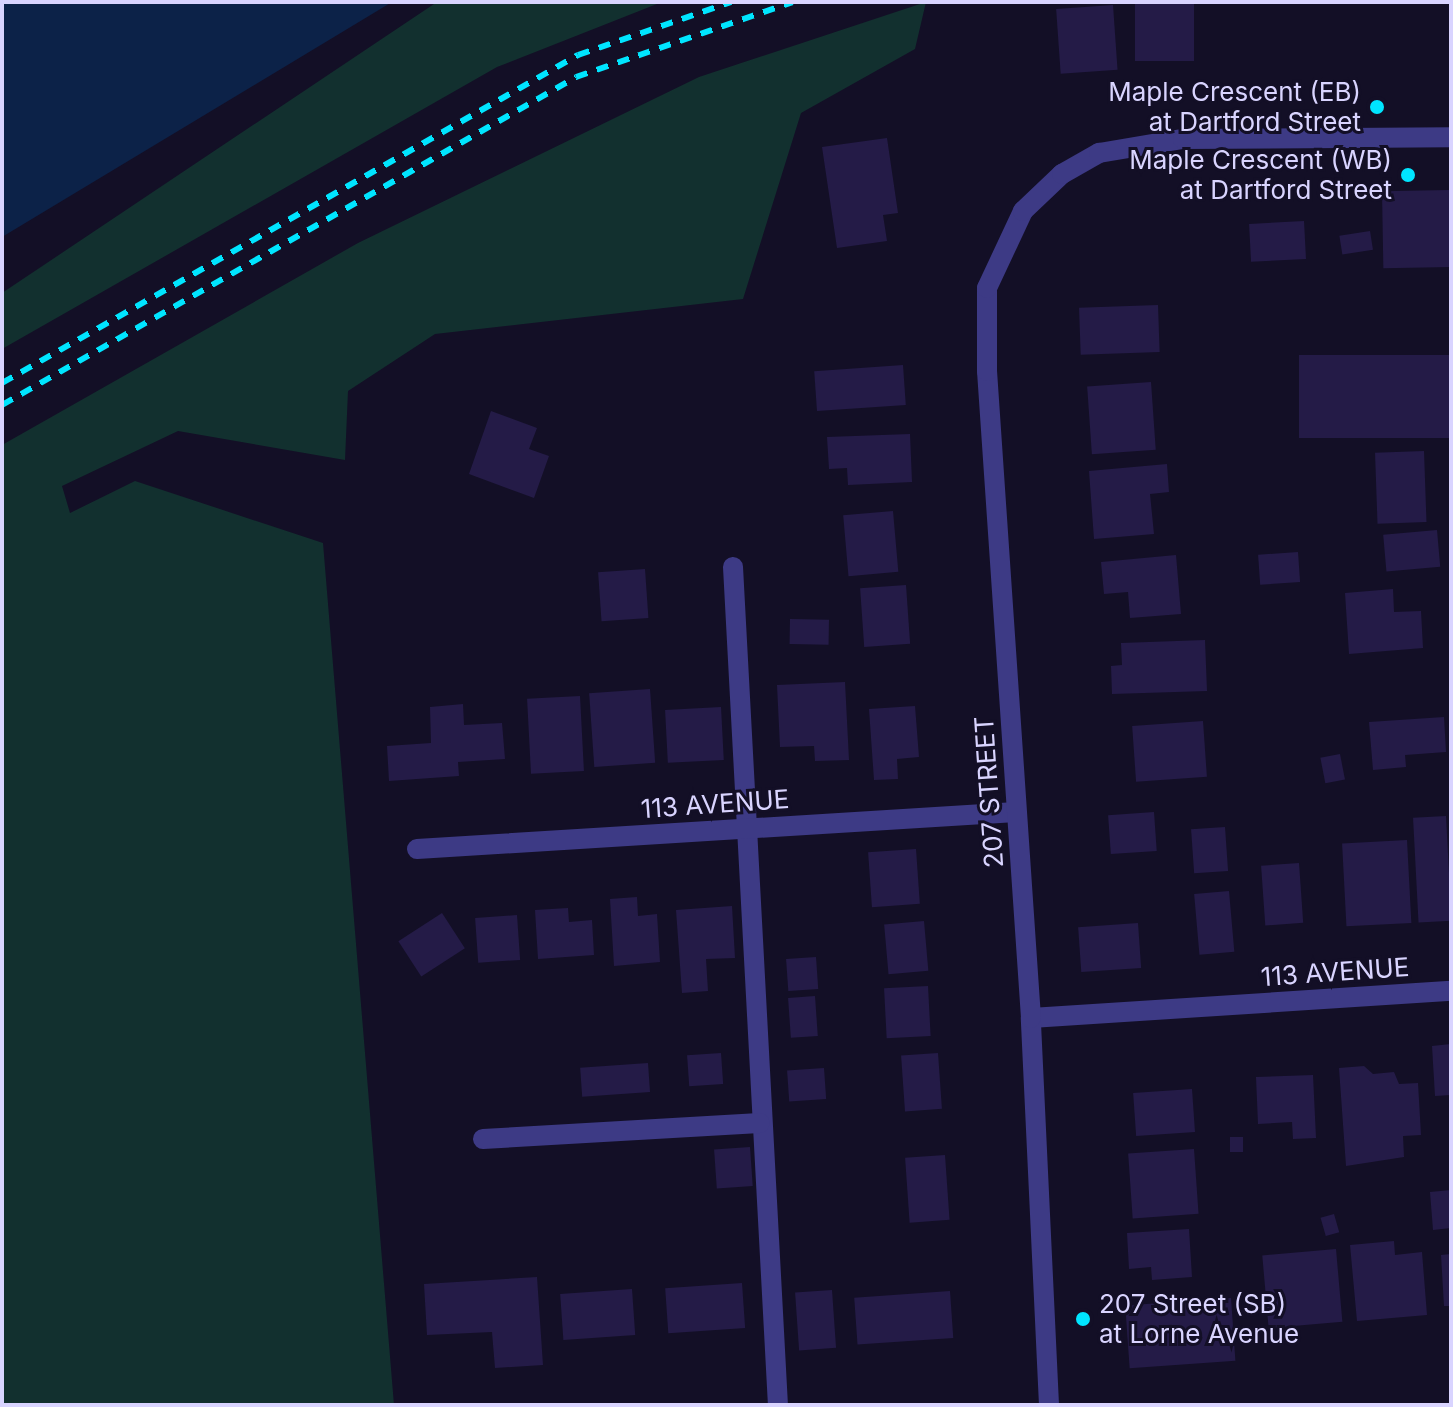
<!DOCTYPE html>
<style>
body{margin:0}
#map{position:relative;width:1453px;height:1407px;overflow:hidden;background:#130f26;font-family:Inter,sans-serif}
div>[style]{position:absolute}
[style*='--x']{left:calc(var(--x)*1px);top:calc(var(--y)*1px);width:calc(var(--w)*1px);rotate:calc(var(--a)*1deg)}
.green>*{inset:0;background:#12302f}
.water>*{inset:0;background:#0c2248}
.building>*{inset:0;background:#241b47;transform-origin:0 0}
.minor>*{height:20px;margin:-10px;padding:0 10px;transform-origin:10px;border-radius:10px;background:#3d3a85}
.rail>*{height:6px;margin-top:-3px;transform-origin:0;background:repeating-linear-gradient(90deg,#00e5ff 0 12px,transparent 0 22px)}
.dots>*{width:22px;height:22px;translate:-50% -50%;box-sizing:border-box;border:4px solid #130f26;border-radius:50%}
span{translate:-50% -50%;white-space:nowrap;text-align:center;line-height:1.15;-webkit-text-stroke:6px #130f26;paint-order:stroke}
.poi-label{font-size:26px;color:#d9d4ff}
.right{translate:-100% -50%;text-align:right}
.left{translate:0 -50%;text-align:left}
.street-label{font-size:26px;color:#d9d4ff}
.frame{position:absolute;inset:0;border:4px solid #d9d4ff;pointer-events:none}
</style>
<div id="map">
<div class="green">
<div style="clip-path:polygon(437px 2px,662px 2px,497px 67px,2px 349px,2px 293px)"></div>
<div style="clip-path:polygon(926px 2px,915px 49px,801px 113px,743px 299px,435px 334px,348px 391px,345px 460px,178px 431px,62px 486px,70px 513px,135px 481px,323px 543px,394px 1405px,2px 1405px,2px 445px,358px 243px,699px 77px)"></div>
</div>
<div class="water">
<div style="clip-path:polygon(2px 2px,392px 2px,2px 237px)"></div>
</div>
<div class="building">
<div style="left:1135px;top:2px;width:59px;height:59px"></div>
<div style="left:1113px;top:5px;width:65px;height:57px;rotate:86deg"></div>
<div style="clip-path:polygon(887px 138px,898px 213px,883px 215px,887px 241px,837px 248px,822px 147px)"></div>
<div style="left:1449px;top:190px;width:77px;height:67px;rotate:89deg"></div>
<div style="left:1304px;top:221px;width:38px;height:55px;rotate:87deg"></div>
<div style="left:1370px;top:231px;width:19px;height:31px;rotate:81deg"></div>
<div style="left:1158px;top:305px;width:47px;height:79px;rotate:88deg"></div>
<div style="left:1451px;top:355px;width:83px;height:152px;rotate:90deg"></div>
<div style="left:903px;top:365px;width:40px;height:89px;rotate:86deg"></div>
<div style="left:1151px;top:382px;width:68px;height:64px;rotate:86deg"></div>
<div style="clip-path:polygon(491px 411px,537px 428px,529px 449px,549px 456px,534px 498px,469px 474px)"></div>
<div style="clip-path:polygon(910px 434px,912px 482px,848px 485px,847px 468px,829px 469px,827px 437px)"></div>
<div style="left:1424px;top:451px;width:71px;height:49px;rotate:88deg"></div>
<div style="clip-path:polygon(1167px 464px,1169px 492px,1150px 494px,1154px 534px,1094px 539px,1089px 471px)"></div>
<div style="left:893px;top:511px;width:61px;height:50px;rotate:85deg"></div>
<div style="left:1437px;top:530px;width:37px;height:54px;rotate:85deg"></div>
<div style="left:1298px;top:552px;width:30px;height:40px;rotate:86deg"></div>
<div style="clip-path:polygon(1176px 555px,1181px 614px,1130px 618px,1128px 592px,1104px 594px,1101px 562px)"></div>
<div style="left:645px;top:569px;width:49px;height:47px;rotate:86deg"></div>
<div style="left:906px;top:585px;width:59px;height:46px;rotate:86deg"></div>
<div style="clip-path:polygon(1393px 589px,1394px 612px,1421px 611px,1423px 648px,1349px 654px,1345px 593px)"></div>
<div style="left:790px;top:619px;width:39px;height:25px;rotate:1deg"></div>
<div style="clip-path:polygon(1205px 640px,1207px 691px,1112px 694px,1111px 666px,1122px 665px,1121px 643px)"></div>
<div style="clip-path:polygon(845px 682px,849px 760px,815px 761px,814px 746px,780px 747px,777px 685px)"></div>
<div style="left:650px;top:689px;width:74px;height:61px;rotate:86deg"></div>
<div style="left:580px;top:696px;width:75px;height:53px;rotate:87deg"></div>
<div style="clip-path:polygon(463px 704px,464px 725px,502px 723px,505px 759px,458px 762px,459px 776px,389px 781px,387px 746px,431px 743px,430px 707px)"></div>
<div style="clip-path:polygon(915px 706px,919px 757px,897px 759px,898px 779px,874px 780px,869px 709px)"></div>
<div style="left:721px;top:707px;width:53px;height:56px;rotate:87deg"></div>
<div style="clip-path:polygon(1444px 717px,1446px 752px,1405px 755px,1406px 767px,1373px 770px,1369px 722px)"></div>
<div style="left:1203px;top:721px;width:56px;height:71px;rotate:86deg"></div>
<div style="left:1340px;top:754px;width:26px;height:20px;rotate:79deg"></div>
<div style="left:1154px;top:812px;width:39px;height:46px;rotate:86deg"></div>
<div style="left:1446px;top:816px;width:105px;height:33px;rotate:87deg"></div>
<div style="left:1225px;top:827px;width:44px;height:34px;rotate:86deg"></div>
<div style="left:1407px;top:840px;width:83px;height:65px;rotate:87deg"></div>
<div style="left:916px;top:849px;width:55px;height:48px;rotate:86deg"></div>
<div style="left:1299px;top:863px;width:60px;height:38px;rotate:86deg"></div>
<div style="left:1229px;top:891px;width:61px;height:35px;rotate:85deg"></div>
<div style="clip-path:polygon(637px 897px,638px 916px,657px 914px,660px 962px,614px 966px,610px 899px)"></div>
<div style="clip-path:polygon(732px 906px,735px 958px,706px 959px,708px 991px,682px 993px,676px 910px)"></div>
<div style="clip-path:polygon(568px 908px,569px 922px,592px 920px,594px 955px,538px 959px,535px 910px)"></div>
<div style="left:442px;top:913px;width:42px;height:52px;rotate:57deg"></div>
<div style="left:517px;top:915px;width:45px;height:42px;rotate:86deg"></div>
<div style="left:924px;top:921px;width:50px;height:40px;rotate:85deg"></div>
<div style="left:1138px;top:923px;width:45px;height:60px;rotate:86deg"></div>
<div style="left:816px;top:957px;width:32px;height:30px;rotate:86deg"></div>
<div style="left:928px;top:986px;width:50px;height:44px;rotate:87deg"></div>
<div style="left:815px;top:996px;width:40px;height:27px;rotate:86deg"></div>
<div style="clip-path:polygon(1451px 1044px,1451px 1095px,1435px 1096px,1432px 1046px)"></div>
<div style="left:721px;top:1053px;width:31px;height:34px;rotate:86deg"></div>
<div style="left:938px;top:1053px;width:56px;height:37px;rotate:86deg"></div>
<div style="left:648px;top:1063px;width:29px;height:68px;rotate:86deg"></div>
<div style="clip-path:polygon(1364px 1066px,1373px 1074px,1394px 1072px,1399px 1084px,1418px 1083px,1421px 1135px,1403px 1136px,1404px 1157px,1346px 1166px,1339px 1068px)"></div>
<div style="left:824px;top:1068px;width:31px;height:37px;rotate:86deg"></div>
<div style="clip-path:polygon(1313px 1075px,1316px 1138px,1293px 1139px,1292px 1122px,1258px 1124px,1256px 1077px)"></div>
<div style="left:1192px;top:1089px;width:43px;height:59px;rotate:86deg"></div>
<div style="left:1230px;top:1137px;width:13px;height:15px"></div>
<div style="left:750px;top:1147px;width:39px;height:36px;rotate:86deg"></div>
<div style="left:1194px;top:1149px;width:65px;height:66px;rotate:86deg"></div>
<div style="left:945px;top:1155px;width:65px;height:40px;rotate:86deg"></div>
<div style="clip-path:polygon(1451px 1190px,1451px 1228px,1433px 1230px,1430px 1192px)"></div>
<div style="left:1334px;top:1214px;width:19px;height:14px;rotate:74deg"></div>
<div style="clip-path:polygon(1189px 1229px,1192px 1277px,1152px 1280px,1151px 1267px,1129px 1269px,1127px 1233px)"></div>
<div style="clip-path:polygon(1394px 1241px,1395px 1255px,1422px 1252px,1427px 1315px,1357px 1321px,1350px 1245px)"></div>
<div style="left:1336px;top:1249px;width:73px;height:74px;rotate:85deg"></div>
<div style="clip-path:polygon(1451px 1254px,1451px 1306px,1444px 1306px,1441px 1255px)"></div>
<div style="clip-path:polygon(537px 1277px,543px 1365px,495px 1368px,492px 1332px,427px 1335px,424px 1284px)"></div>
<div style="left:742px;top:1283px;width:45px;height:77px;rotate:86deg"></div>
<div style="left:632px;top:1289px;width:46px;height:72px;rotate:86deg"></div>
<div style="left:832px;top:1290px;width:58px;height:37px;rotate:86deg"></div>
<div style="left:950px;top:1291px;width:47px;height:96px;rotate:86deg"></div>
<div style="left:1231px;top:1298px;width:63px;height:106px;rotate:86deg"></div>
</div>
<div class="minor">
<div style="--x:733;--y:567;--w:839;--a:86.93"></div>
<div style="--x:417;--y:849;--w:600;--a:-3.53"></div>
<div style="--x:1031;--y:1018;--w:421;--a:-3.7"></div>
<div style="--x:483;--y:1139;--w:277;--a:-3.3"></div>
<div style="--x:1049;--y:1405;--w:387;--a:-92.7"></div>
<div style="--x:1031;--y:1018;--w:648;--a:-93.89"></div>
<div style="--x:987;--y:371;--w:83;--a:-90"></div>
<div style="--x:987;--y:288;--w:85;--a:-64.9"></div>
<div style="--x:1023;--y:211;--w:54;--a:-43.5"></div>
<div style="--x:1062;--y:174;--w:43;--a:-29.6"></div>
<div style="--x:1099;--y:153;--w:85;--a:-9.5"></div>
<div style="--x:1183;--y:139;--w:268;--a:-0.4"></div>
</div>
<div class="rail">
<div style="--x:2;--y:383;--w:663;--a:-29.66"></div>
<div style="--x:578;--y:55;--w:162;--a:-19.1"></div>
<div style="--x:2;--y:405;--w:661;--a:-29.74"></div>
<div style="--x:576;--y:77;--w:229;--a:-19.1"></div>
</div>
<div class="dots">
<div style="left:1377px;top:107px;background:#00e5ff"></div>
<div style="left:1408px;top:175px;background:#00e5ff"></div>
<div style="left:1083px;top:1319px;background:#00e5ff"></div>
</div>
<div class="poi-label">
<span class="right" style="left:1361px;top:107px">Maple Crescent (EB)<br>at Dartford Street</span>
<span class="right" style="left:1392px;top:175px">Maple Crescent (WB)<br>at Dartford Street</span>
<span class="left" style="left:1099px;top:1319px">207 Street (SB)<br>at Lorne Avenue</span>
</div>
<div class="street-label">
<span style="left:989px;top:792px;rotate:-94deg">207 STREET</span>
<span style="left:715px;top:804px;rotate:-4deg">113 AVENUE</span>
<span style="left:1335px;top:972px;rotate:-4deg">113 AVENUE</span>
</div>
<div class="frame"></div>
</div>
